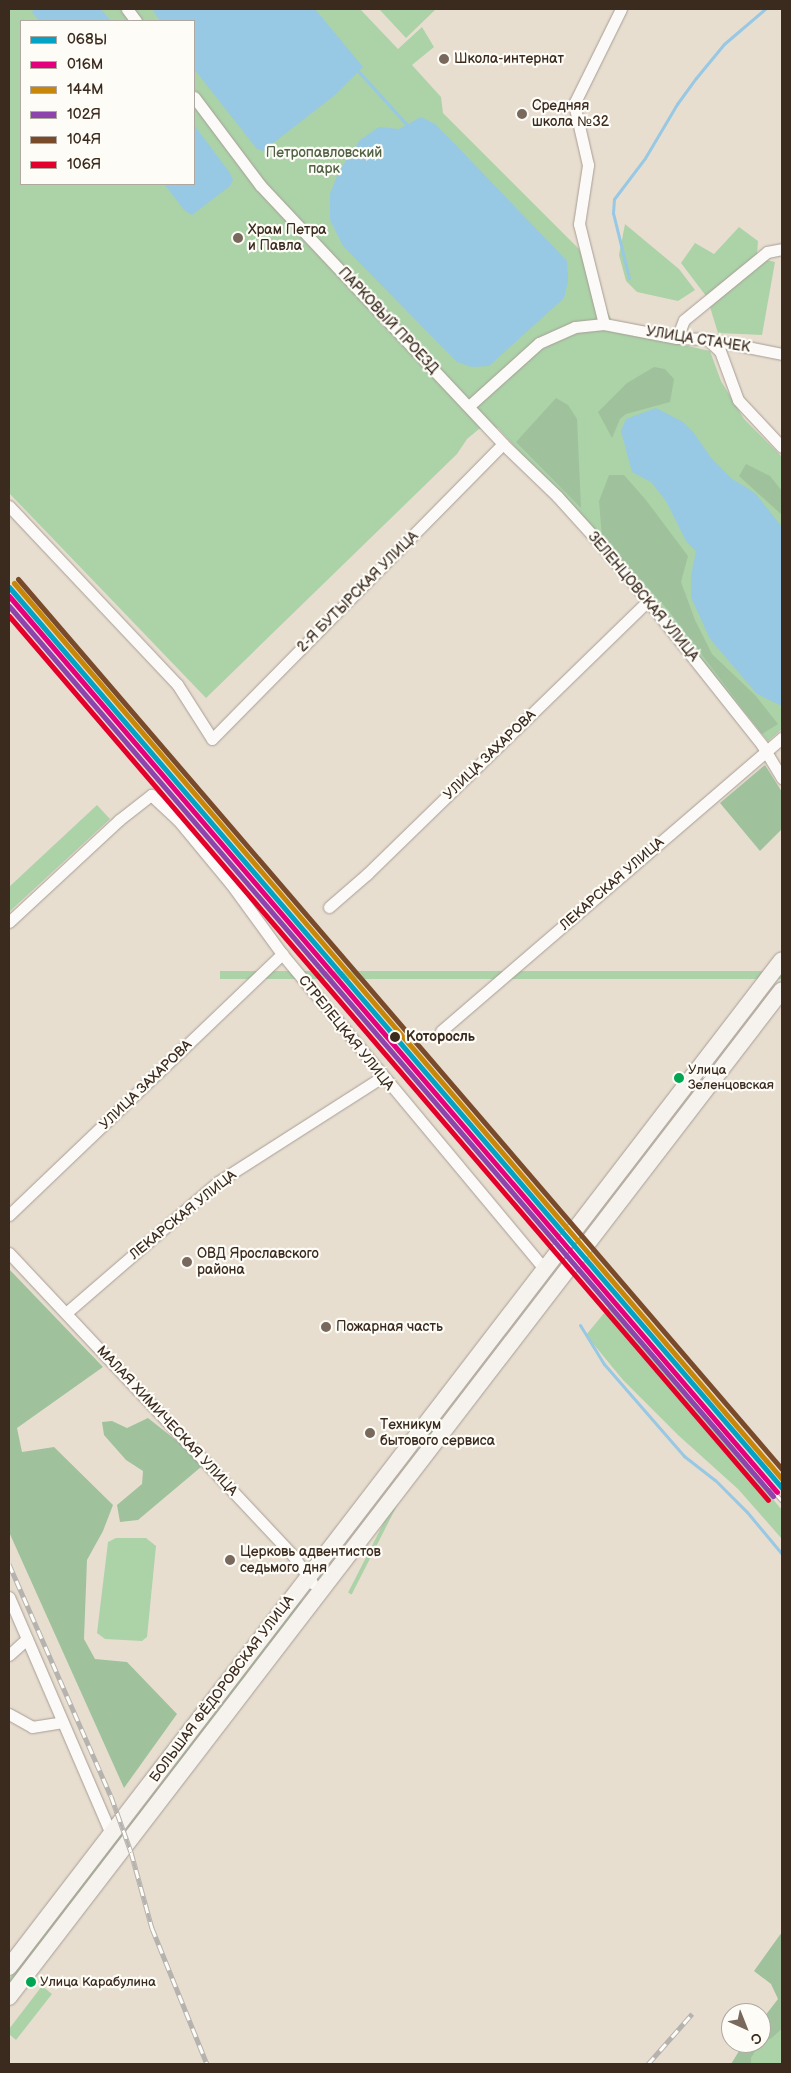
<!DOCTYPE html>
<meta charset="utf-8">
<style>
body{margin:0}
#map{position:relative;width:791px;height:2073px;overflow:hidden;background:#e8ded0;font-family:"Balsamiq Sans",sans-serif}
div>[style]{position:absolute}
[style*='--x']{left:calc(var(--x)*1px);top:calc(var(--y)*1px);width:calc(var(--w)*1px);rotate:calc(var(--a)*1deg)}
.green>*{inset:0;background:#acd2a8;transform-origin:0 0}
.forest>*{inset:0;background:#9fc29d}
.water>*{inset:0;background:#97c8e4}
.stream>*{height:3px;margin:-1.5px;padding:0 1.5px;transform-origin:1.5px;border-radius:1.5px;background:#97c8e4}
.roads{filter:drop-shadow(0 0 1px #a69e94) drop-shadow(0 0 1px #a69e94)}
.street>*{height:11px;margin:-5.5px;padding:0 5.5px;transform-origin:5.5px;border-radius:5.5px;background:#fcfaf8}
.secondary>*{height:16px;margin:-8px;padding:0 8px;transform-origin:8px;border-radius:8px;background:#f6f2ee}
.rail>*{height:5px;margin-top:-2.5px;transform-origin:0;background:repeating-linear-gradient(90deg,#fdfcf7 0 9px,#b6b3af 0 18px);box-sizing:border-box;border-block:1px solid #b6b3af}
.rail-1>*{height:5px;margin:-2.5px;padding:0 2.5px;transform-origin:2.5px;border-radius:2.5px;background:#03a3c5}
.rail-2>*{height:5px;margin:-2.5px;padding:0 2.5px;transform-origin:2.5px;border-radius:2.5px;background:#e5007d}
.rail-3>*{height:5px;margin:-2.5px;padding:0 2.5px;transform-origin:2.5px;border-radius:2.5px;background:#c88708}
.rail-4>*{height:5px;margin:-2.5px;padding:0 2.5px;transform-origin:2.5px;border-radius:2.5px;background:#8e44ad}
.rail-5>*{height:5px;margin:-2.5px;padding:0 2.5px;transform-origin:2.5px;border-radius:2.5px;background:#7a4b2a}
.rail-6>*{height:5px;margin:-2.5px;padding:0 2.5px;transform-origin:2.5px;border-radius:2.5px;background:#e4002b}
.dots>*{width:14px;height:14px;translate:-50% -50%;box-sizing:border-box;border:2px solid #fdfcf7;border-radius:50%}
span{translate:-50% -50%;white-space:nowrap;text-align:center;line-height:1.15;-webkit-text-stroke:4.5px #fdfcf7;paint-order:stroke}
.bus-label{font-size:13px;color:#3b2a1e}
.left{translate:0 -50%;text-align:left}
.poi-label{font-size:14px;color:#3b2a1e}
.park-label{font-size:14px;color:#516143}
.street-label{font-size:14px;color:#3b2a1e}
.stop-label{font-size:14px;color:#3b2a1e;font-weight:700}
.frame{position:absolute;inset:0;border:10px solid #3b2a1e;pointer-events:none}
.legend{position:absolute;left:20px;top:20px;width:175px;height:165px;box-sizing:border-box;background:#fdfcf7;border:1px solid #afa8a0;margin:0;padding:6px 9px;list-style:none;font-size:15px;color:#3b2a1e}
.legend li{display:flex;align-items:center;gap:10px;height:25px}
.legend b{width:25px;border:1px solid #afa8a0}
.north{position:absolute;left:721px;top:2003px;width:50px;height:50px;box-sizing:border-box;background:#fdfcf7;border:1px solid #afa8a0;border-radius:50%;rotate:136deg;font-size:14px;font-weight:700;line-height:20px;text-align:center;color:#3b2a1e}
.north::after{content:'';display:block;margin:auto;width:18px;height:22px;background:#78695c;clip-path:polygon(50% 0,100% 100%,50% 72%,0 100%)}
</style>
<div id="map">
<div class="green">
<div style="clip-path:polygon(evenodd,9px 9px,360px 9px,398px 49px,422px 27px,434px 47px,412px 65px,441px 97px,443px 113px,579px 249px,616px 330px,710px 351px,721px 381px,744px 419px,782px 457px,782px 729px,768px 741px,623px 567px,498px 428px,479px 429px,467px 439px,457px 454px,206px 698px,9px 493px,9px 9px,21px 21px,194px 21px,194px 184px,21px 184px,21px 21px)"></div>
<div style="clip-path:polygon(379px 9px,436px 9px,406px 38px)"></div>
<div style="clip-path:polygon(625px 224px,679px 269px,695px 290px,678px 301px,637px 292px,626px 281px,619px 255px)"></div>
<div style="clip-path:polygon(739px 227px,758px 241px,757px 255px,706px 296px,681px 263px,695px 243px,714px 254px)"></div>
<div style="clip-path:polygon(767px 260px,775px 262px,762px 335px,718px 333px,710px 307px)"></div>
<div style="clip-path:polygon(97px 805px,110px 819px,9px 912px,9px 887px)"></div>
<div style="left:782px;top:971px;width:8px;height:562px;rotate:90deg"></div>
<div style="clip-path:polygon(610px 1306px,782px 1510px,782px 1539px,738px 1489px,678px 1435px,623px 1380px,586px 1335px)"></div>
<div style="left:433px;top:1426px;width:4px;height:187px;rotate:27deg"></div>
<div style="clip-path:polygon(116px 1538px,146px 1538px,156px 1546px,147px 1637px,142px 1641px,105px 1639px,97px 1633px,108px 1542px)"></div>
<div style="left:299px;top:1600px;width:5px;height:284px;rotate:37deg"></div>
<div style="clip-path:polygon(121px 1832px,123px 1838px,9px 1986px,9px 1979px)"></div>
<div style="clip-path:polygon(42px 1986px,52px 1994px,16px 2040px,9px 2034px,9px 2029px)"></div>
<div style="clip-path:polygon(782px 2029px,782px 2064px,751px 2064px,750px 2058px,762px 2041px,771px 2039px)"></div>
</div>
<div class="forest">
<div style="clip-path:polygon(654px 367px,665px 369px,674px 379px,670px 402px,626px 414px,620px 419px,612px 438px,598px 412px,627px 383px)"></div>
<div style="clip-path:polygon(556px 398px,568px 405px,577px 419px,581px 508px,516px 442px)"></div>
<div style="clip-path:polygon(746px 464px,770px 476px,782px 491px,782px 515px,739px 476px)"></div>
<div style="clip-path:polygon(609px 475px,624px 475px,646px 500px,688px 556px,681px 582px,695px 620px,712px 654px,755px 695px,778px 724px,762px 734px,668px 610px,602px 537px,599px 501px)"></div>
<div style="clip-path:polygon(765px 765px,782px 792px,782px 829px,760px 851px,720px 803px)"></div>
<div style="clip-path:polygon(9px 1269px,103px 1367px,17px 1428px,22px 1452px,54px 1447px,113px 1505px,103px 1531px,87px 1560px,84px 1639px,95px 1659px,127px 1662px,177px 1714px,124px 1788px,9px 1532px)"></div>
<div style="clip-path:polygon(148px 1418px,196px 1456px,201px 1467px,138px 1520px,120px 1522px,117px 1505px,142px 1484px,143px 1471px,126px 1460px,104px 1435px,102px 1422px,112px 1421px,127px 1428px)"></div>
<div style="clip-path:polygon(782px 1932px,782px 2029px,771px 2039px,761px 2042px,761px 2021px,778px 1999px,771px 1984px,754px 1971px)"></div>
<div style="clip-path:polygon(744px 2043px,760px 2043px,751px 2058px,751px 2064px,731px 2064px)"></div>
</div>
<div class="water">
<div style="clip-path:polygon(34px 9px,101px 9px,111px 21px,39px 21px,32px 12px)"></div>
<div style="clip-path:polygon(152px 9px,315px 9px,363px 67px,335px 95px,263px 151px,257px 149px,194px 69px,194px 21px,160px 21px)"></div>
<div style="clip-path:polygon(421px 117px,435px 124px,450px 139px,567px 261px,568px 281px,564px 298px,489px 366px,472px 367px,457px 362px,343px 246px,330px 220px,330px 194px,339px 171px,360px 140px,379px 127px,399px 129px)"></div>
<div style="clip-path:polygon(194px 125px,230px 173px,233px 180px,230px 186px,192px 215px,185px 211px,164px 184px,194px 184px)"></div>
<div style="clip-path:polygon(656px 408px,683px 422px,693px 432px,712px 459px,732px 479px,755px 493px,782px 527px,782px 706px,757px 694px,710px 639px,691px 597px,691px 576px,696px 551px,686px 541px,666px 501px,651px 482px,632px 472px,621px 431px,626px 419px)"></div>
</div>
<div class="stream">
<div style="--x:359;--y:72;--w:72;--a:47.8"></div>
<div style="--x:629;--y:278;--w:67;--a:-103.8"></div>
<div style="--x:613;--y:213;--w:14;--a:-86"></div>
<div style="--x:614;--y:199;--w:51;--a:-52.9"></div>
<div style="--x:645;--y:158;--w:63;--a:-59.3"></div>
<div style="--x:677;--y:104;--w:32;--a:-54"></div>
<div style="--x:696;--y:78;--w:44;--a:-50.5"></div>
<div style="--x:724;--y:44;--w:54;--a:-40.5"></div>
<div style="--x:580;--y:1325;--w:46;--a:58.4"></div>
<div style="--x:604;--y:1364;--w:122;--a:49"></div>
<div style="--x:684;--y:1456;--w:39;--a:38"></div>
<div style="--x:715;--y:1480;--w:45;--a:45"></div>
<div style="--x:747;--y:1512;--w:55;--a:50.2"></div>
</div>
<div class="roads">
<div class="street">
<div style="--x:127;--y:9;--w:15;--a:53"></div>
<div style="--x:194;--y:97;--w:110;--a:53.1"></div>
<div style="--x:260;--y:185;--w:355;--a:46.8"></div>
<div style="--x:503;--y:444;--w:75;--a:43.9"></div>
<div style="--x:557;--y:496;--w:55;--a:47.9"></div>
<div style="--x:594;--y:537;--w:84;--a:49.8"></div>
<div style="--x:648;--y:601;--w:184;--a:51.6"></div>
<div style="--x:762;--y:745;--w:39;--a:59"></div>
<div style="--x:604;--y:324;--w:103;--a:-104"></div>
<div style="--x:579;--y:224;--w:60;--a:-81.3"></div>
<div style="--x:588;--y:165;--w:63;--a:-102.9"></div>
<div style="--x:574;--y:104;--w:106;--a:-63.7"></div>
<div style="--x:677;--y:338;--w:19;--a:-69"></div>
<div style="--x:684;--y:320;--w:107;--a:-39.3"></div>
<div style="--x:767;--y:252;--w:15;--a:-11"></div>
<div style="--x:708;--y:340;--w:16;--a:43"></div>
<div style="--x:720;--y:351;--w:52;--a:69.8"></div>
<div style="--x:738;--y:400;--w:64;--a:46.9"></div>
<div style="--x:469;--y:406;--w:94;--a:-42"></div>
<div style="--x:539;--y:343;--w:39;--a:-24"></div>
<div style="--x:575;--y:327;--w:29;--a:-6"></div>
<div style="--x:604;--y:324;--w:74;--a:10.9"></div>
<div style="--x:677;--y:338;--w:30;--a:2"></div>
<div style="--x:707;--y:339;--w:76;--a:11.3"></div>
<div style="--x:9;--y:506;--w:245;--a:46.7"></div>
<div style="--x:177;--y:684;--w:65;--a:57.5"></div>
<div style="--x:212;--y:739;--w:414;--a:-45.4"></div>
<div style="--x:329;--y:907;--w:50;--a:-41"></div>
<div style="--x:367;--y:874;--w:392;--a:-44.2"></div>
<div style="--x:9;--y:922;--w:150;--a:-42.8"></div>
<div style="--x:119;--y:820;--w:41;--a:-38"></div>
<div style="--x:151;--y:795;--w:37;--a:43"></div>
<div style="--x:178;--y:820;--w:83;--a:50.4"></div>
<div style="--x:231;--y:884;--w:87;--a:53.9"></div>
<div style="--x:282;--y:954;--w:410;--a:50.2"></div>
<div style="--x:441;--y:1031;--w:450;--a:-40.7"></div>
<div style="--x:9;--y:1215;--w:378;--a:-43.7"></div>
<div style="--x:9;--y:1253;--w:417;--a:46.8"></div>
<div style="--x:294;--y:1557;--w:32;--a:55"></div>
<div style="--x:66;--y:1313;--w:201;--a:-40.8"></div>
<div style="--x:218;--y:1182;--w:195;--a:-32.6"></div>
<div style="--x:9;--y:1597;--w:258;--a:66.7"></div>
<div style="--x:9;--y:1655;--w:24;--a:-42"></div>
<div style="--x:9;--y:1714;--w:26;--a:29"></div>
<div style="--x:32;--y:1727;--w:31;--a:-9"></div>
</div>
<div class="secondary">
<div style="--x:9;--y:1967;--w:1269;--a:-52.49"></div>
<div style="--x:9;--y:1997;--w:1269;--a:-52.49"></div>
</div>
</div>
<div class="rail">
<div style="--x:764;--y:1480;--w:28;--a:49"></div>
<div style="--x:9;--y:1564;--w:253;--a:66.3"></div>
<div style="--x:111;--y:1796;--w:59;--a:70.3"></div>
<div style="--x:131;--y:1852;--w:79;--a:74.6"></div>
<div style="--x:152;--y:1928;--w:147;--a:68"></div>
<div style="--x:648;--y:2064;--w:67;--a:-48.7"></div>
</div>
<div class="rail-1">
<div style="--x:9;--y:587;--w:1187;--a:49.37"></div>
</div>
<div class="rail-2">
<div style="--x:9;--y:596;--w:1180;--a:49.4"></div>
</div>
<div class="rail-3">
<div style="--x:14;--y:583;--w:1180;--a:49.4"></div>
</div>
<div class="rail-4">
<div style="--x:9;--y:606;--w:1173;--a:49.36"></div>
</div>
<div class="rail-5">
<div style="--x:18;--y:579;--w:1173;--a:49.36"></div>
</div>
<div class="rail-6">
<div style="--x:9;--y:616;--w:1165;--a:49.35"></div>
</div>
<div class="dots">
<div style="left:444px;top:59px;background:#78695c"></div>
<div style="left:522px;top:114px;background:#78695c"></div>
<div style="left:238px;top:238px;background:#78695c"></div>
<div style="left:395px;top:1037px;background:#3b2a1e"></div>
<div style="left:679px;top:1078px;background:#00a651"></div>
<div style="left:187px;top:1262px;background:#78695c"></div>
<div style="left:326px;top:1327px;background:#78695c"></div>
<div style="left:370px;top:1433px;background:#78695c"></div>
<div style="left:230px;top:1560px;background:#78695c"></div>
<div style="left:31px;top:1982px;background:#00a651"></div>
</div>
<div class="bus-label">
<span class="left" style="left:688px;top:1078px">Улица<br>Зеленцовская</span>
<span class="left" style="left:40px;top:1982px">Улица Карабулина</span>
</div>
<div class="poi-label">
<span class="left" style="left:454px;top:59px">Школа-интернат</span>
<span class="left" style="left:532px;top:114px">Средняя<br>школа №32</span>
<span class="left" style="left:248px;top:238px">Храм Петра<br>и Павла</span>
<span class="left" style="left:197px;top:1262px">ОВД Ярославского<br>района</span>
<span class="left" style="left:336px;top:1327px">Пожарная часть</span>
<span class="left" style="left:380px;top:1433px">Техникум<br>бытового сервиса</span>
<span class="left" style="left:240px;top:1560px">Церковь адвентистов<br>седьмого дня</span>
</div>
<div class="park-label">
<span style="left:324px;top:161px">Петропавловский<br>парк</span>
</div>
<div class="street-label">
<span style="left:388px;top:321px;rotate:47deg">ПАРКОВЫЙ ПРОЕЗД</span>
<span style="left:698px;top:340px;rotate:9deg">УЛИЦА СТАЧЕК</span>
<span style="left:358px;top:592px;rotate:-45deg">2-Я БУТЫРСКАЯ УЛИЦА</span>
<span style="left:643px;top:597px;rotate:50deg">ЗЕЛЕНЦОВСКАЯ УЛИЦА</span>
<span style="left:490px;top:755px;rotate:-44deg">УЛИЦА ЗАХАРОВА</span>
<span style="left:612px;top:884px;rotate:-41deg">ЛЕКАРСКАЯ УЛИЦА</span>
<span style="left:346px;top:1033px;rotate:51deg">СТРЕЛЕЦКАЯ УЛИЦА</span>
<span style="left:146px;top:1085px;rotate:-44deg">УЛИЦА ЗАХАРОВА</span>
<span style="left:183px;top:1215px;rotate:-39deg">ЛЕКАРСКАЯ УЛИЦА</span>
<span style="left:167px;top:1421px;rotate:47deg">МАЛАЯ ХИМИЧЕСКАЯ УЛИЦА</span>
<span style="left:222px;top:1689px;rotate:-53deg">БОЛЬШАЯ ФЁДОРОВСКАЯ УЛИЦА</span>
</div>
<div class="stop-label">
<span class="left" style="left:406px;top:1037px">Которосль</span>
</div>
<div class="frame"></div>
<ul class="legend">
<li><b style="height:6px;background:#03a3c5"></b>068Ы</li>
<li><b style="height:6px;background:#e5007d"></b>016М</li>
<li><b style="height:6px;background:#c88708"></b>144М</li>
<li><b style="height:6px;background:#8e44ad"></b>102Я</li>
<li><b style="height:6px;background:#7a4b2a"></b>104Я</li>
<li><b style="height:6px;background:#e4002b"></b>106Я</li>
</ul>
<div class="north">С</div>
</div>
